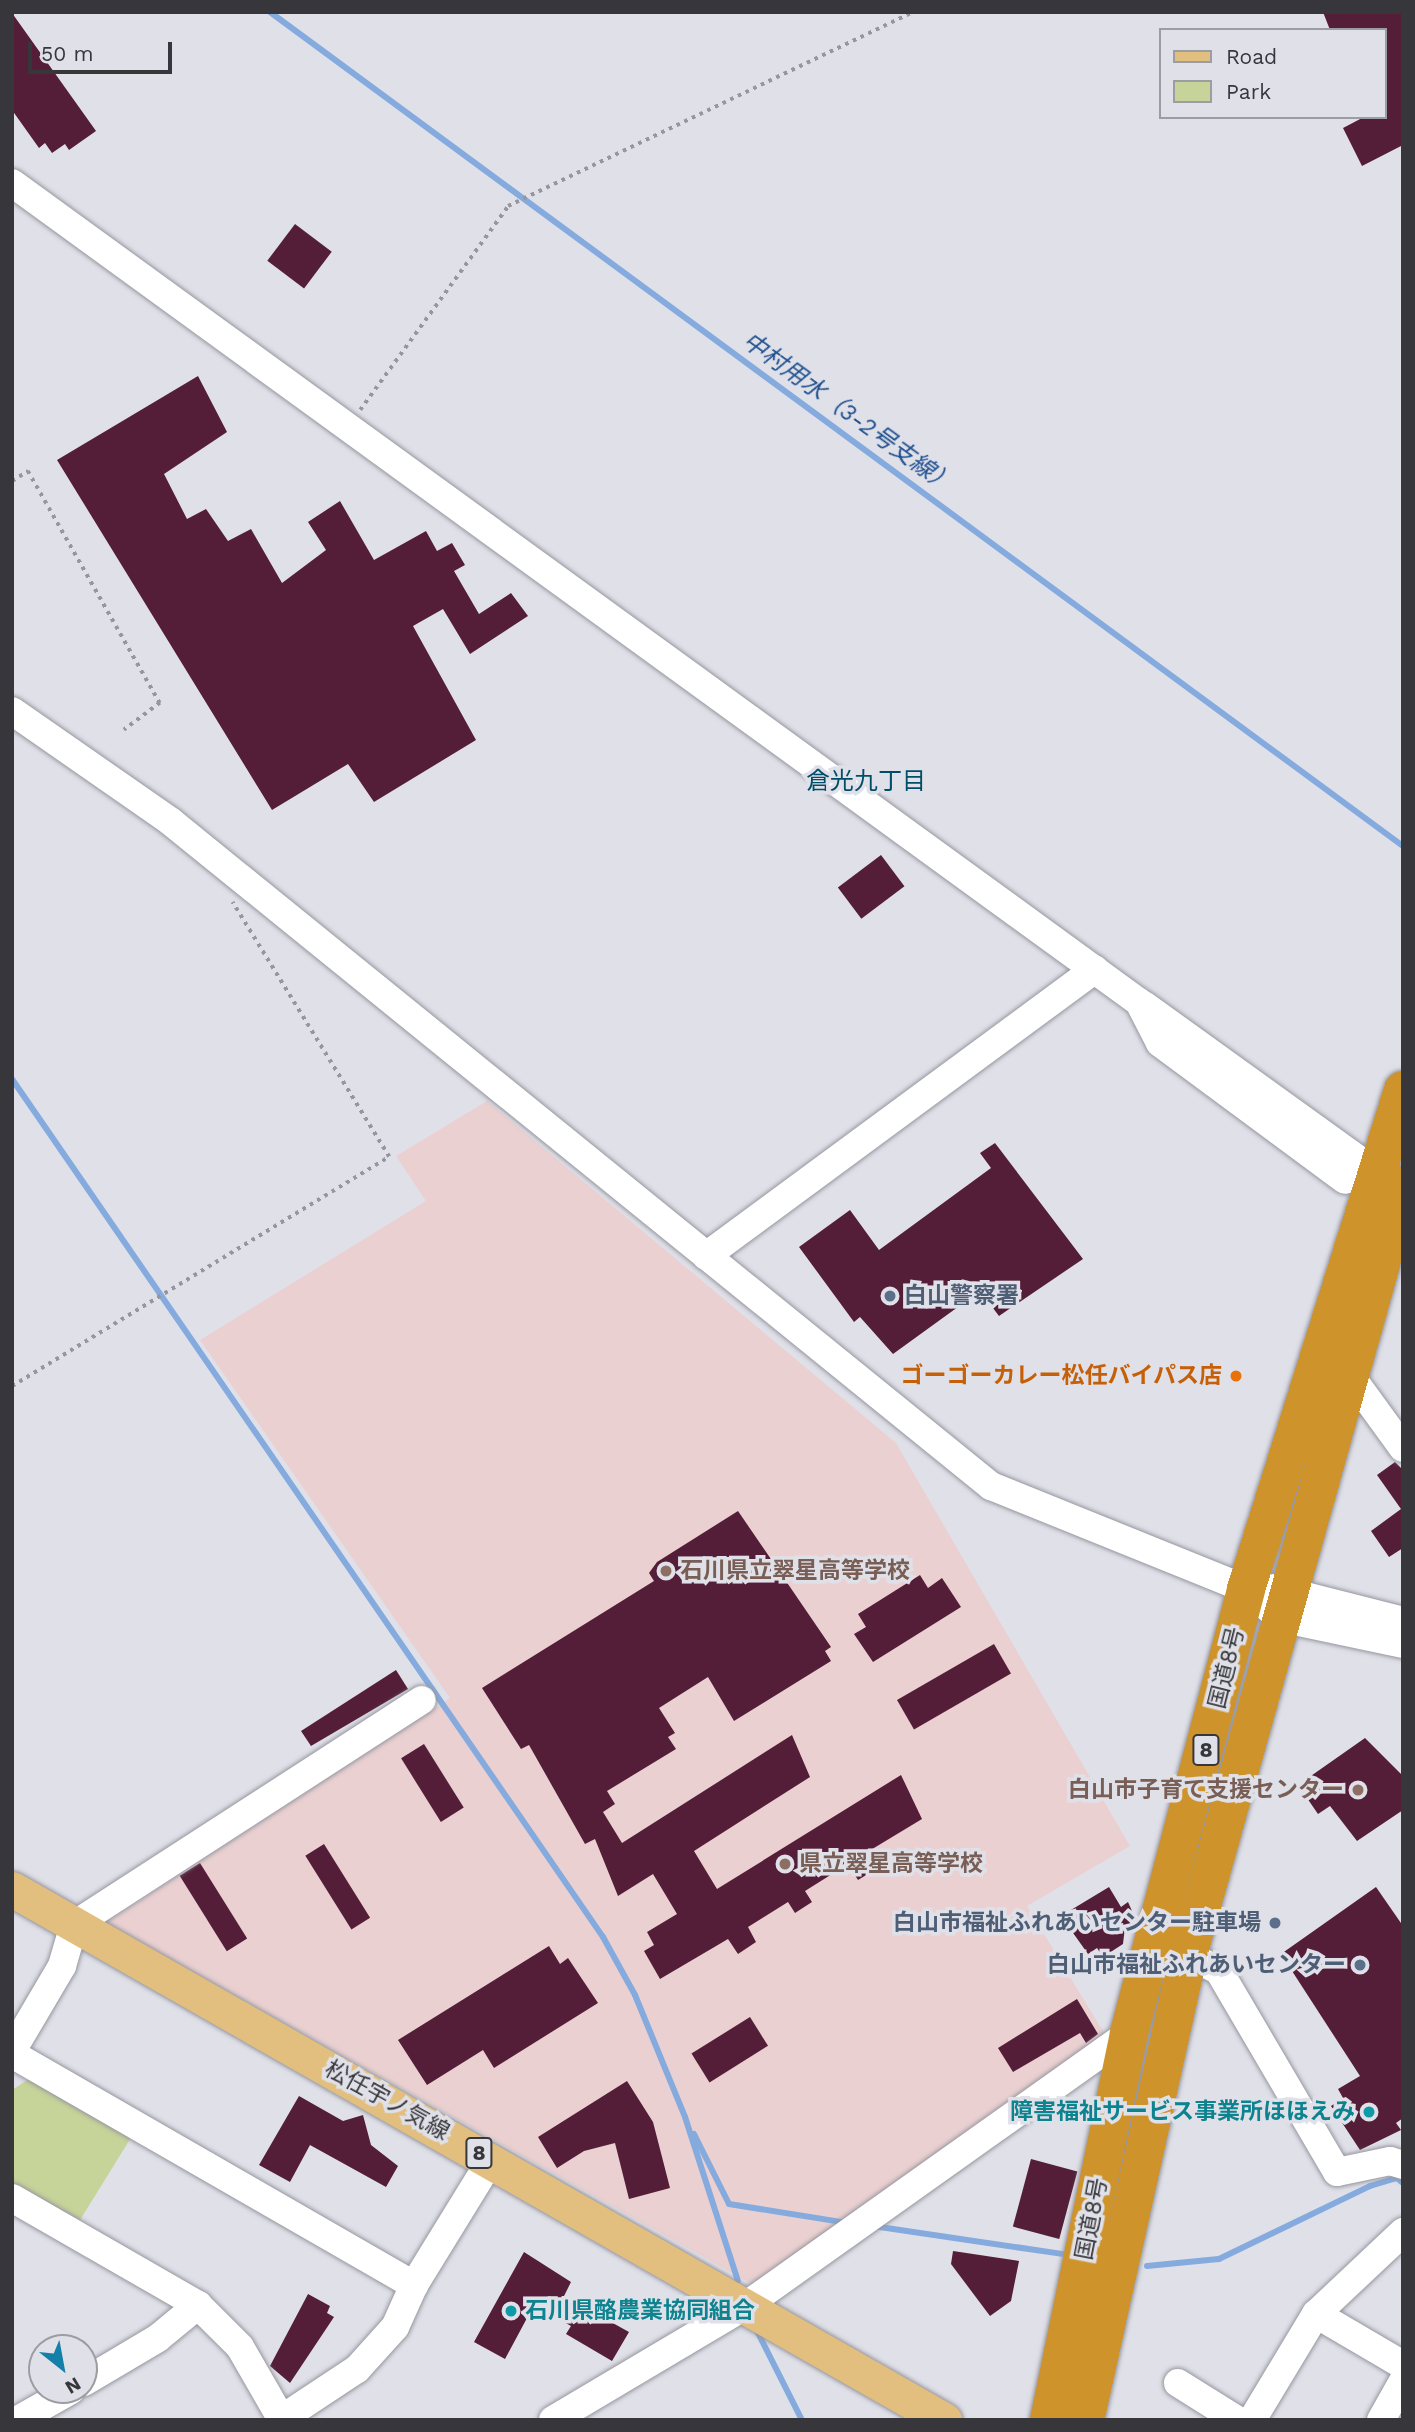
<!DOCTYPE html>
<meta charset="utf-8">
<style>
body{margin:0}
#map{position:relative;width:1415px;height:2432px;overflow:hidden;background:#e0e0e9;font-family:"Work Sans","Noto Sans JP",sans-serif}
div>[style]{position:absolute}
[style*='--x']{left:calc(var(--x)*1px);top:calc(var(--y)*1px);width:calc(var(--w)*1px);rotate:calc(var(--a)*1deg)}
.education>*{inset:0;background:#ead0d1}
.green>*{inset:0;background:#c6d399}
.stream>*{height:6px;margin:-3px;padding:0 3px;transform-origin:3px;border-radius:3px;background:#85abde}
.building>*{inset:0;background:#541e38;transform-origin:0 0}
.path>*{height:3.5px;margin-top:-1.75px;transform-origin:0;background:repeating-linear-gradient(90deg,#96969d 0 3.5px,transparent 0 8.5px)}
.roads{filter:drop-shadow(0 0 2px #96969f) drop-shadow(0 0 2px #96969f)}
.minor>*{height:28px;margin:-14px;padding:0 14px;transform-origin:14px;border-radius:14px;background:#fff}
.major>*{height:35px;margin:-17.5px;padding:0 17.5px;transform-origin:17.5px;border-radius:17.5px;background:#e2be7f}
.highway>*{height:38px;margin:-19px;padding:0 19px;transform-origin:19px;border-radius:19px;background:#ce932a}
.dots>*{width:19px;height:19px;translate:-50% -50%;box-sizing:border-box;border:4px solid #e0e0e9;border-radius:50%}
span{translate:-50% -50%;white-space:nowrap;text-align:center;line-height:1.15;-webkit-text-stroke:7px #e0e0e9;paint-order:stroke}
.shield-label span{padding:2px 5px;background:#e0e0e9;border:2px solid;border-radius:5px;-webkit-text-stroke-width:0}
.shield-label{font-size:21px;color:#37373b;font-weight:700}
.service-label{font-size:23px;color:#4e5e75;font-weight:700}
.left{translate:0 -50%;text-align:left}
.right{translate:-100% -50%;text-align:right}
.food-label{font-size:23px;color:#c56008;font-weight:700}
.education-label{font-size:23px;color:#785e54;font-weight:700}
.street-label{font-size:23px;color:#37373b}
.culture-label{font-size:23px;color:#0d838f;font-weight:700}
.water-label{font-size:24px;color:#20518f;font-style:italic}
.neighbourhood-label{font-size:24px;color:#004d68}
.frame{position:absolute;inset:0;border:14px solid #37373b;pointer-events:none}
.legend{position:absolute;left:1159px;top:28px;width:228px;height:91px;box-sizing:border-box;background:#e0e0e9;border:2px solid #9c9ca3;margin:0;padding:9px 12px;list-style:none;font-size:21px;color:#37373b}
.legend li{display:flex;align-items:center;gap:14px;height:35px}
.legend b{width:35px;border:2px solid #9c9ca3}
.north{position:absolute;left:28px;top:2334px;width:70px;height:70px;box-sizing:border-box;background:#e0e0e9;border:2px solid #9c9ca3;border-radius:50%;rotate:149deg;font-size:19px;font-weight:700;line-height:28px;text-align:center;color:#37373b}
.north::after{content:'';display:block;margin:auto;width:24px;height:32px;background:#1480a9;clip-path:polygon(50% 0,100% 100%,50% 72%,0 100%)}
.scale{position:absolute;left:28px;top:42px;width:144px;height:32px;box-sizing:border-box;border:4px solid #37373b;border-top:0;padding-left:9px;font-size:21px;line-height:24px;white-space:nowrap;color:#37373b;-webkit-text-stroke:5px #e0e0e9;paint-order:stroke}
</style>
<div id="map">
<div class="education">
<div style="clip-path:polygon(487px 1101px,896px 1443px,1130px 1846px,1027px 1906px,1104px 2033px,761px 2289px,106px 1923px,450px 1698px,200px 1340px,426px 1201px,396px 1156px)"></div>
</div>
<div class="green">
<div style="clip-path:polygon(29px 2079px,132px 2136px,80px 2220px,12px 2185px,12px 2090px)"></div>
</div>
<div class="stream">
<div style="--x:270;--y:12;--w:1407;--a:36.36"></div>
<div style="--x:12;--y:1079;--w:1042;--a:55.44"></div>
<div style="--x:603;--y:1937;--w:66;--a:61.1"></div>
<div style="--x:635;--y:1995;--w:132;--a:67.7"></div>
<div style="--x:685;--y:2117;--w:172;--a:72.1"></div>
<div style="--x:694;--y:2134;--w:78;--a:63.4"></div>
<div style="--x:729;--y:2204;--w:121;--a:9.1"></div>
<div style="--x:873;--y:2226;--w:191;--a:8.4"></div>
<div style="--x:1147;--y:2266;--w:72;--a:-5.6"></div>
<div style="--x:1219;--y:2259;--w:168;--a:-25.8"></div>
<div style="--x:1370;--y:2186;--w:28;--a:-17"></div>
<div style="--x:1397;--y:2178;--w:8;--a:40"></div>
<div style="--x:756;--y:2329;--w:102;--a:63.2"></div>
</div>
<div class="building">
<div style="clip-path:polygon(1323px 12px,1403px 12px,1403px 145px,1362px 166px,1343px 128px,1364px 117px,1385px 117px,1385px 30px,1330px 30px)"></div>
<div style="clip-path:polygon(12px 13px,96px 131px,69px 150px,65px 144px,52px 153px,45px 143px,39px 148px,12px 110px)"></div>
<div style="left:295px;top:224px;width:46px;height:46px;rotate:37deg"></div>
<div style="clip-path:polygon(198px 376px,227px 432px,164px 474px,187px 519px,206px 509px,228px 541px,251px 529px,282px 583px,326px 550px,308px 522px,340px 501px,374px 560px,426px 531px,437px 551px,452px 543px,465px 565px,454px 571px,479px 614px,511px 593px,528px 616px,470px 654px,443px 609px,413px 626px,476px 740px,374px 802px,348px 764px,272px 810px,57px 460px)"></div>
<div style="left:881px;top:855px;width:39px;height:54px;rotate:53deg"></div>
<div style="clip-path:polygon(995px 1143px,1083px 1259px,999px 1316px,980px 1291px,893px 1354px,860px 1317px,854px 1322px,799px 1247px,850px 1210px,879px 1250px,991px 1168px,980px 1153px)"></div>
<div style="clip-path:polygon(1395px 1462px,1403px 1470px,1403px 1548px,1389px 1557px,1371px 1531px,1401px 1509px,1377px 1475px)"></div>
<div style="clip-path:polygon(738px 1511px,831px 1647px,825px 1651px,831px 1661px,734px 1721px,708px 1677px,659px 1708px,675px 1733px,668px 1737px,676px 1749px,607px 1791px,615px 1804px,603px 1812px,622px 1843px,792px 1735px,810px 1777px,694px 1851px,717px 1889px,901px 1775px,922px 1819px,869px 1851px,876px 1869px,858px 1880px,848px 1864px,805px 1891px,812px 1902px,795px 1913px,788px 1902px,748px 1927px,756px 1942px,738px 1954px,728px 1939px,660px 1979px,644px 1951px,654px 1945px,647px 1932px,677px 1914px,653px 1874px,618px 1896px,595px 1839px,585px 1844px,529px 1745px,521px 1749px,482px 1688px,654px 1581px,649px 1573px,657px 1562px)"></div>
<div style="clip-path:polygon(920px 1575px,928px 1588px,942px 1578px,961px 1607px,873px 1662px,854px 1634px,866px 1627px,858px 1614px)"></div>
<div style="left:994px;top:1644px;width:34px;height:112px;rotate:60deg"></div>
<div style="clip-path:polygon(396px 1670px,408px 1689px,311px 1746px,301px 1731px)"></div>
<div style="clip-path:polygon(1365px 1738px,1403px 1776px,1403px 1810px,1357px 1841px,1330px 1806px,1318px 1814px,1298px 1785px)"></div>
<div style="left:424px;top:1744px;width:75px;height:27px;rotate:58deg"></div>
<div style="left:324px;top:1844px;width:87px;height:22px;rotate:58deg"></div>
<div style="left:200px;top:1863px;width:89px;height:24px;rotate:58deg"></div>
<div style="clip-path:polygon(1109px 1887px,1121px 1907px,1128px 1902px,1136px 1920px,1125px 1927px,1123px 1944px,1103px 1957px,1097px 1948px,1088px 1954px,1061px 1916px)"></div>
<div style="clip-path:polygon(1376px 1887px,1403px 1926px,1403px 2118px,1396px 2123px,1401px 2130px,1360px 2150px,1331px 2106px,1343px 2098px,1338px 2089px,1360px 2076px,1281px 1954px)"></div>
<div style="clip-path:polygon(549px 1946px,560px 1964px,568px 1958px,598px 2003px,494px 2068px,483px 2050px,427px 2085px,398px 2040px)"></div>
<div style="clip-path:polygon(1077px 1999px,1098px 2034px,1086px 2043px,1080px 2033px,1013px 2072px,998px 2048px)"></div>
<div style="left:750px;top:2017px;width:34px;height:69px;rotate:58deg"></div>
<div style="clip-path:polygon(627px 2081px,653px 2122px,670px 2188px,629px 2199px,615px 2143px,584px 2151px,557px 2168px,538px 2137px)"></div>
<div style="clip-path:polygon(299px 2096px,343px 2121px,363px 2115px,371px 2145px,398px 2166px,386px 2187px,310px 2145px,290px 2182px,259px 2165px)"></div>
<div style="left:1031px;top:2159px;width:48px;height:70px;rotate:15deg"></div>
<div style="clip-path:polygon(953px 2251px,1019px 2261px,1011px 2301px,990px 2316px,951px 2264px)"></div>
<div style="clip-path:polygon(524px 2252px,571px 2282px,564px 2296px,629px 2332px,612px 2361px,566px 2334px,571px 2326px,534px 2305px,505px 2359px,474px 2342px)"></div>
<div style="clip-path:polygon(308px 2294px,330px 2306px,327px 2313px,334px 2317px,290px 2383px,270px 2366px)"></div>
</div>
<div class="path">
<div style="--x:360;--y:410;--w:252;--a:-54"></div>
<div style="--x:508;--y:206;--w:449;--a:-25.6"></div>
<div style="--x:12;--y:481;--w:19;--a:-32"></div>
<div style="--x:28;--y:471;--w:267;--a:60.4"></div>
<div style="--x:160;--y:703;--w:45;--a:143.1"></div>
<div style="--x:12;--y:1386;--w:441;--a:-31.3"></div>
<div style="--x:389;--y:1157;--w:299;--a:-121.6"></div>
</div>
<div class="roads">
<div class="minor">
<div style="--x:12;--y:183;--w:1393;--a:36.01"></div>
<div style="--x:1139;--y:1002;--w:46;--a:62.9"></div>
<div style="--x:1160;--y:1043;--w:230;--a:36.5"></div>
<div style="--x:12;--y:711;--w:193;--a:34.8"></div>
<div style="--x:170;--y:821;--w:1057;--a:39.01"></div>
<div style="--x:991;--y:1486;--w:275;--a:22"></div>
<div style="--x:1246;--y:1589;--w:45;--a:40.5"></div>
<div style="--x:1280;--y:1618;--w:126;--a:11.9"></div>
<div style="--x:1144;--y:1005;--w:282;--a:35.8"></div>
<div style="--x:706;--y:1256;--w:483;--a:-36.4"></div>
<div style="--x:1347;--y:1371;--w:95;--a:54"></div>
<div style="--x:1274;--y:1588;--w:133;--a:14.3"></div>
<div style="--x:1188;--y:1955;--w:35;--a:27"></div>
<div style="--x:1219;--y:1971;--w:233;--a:59.6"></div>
<div style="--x:1337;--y:2172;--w:54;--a:-11.7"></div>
<div style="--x:1390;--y:2161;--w:14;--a:17"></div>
<div style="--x:12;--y:2051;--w:99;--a:-59.5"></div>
<div style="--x:62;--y:1966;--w:43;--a:-73.7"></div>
<div style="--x:74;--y:1925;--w:414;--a:-32.9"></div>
<div style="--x:12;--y:2054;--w:464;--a:29.9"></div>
<div style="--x:414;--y:2285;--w:46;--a:114.3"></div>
<div style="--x:395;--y:2327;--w:57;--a:132.1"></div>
<div style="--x:357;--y:2369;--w:92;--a:146.5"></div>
<div style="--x:12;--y:2198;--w:215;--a:29.9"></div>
<div style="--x:198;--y:2305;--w:59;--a:45"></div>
<div style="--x:240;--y:2347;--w:84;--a:60.1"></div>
<div style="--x:414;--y:2285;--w:147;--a:-58.4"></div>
<div style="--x:1316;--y:2314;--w:101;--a:30.4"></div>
<div style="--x:84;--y:2382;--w:86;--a:-30.7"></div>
<div style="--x:158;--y:2338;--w:52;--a:-39.5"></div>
<div style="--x:1178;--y:2383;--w:70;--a:32.1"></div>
<div style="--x:18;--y:2420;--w:61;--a:-29.5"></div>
<div style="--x:553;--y:2420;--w:227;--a:-30.7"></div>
<div style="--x:748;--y:2304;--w:468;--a:-35.4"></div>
<div style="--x:1252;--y:2420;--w:124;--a:-58.9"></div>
<div style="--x:1316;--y:2314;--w:120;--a:-43.3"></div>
<div style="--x:1381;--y:2420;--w:45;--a:-60.6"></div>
</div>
<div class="major">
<div style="--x:12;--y:1889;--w:1073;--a:29.67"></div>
</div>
<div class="highway">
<div style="--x:1049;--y:2420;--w:395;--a:-78.3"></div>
<div style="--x:1129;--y:2033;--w:459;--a:-75.2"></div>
<div style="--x:1246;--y:1589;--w:523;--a:-72.53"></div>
<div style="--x:1085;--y:2420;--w:476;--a:-77.5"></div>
<div style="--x:1188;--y:1955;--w:799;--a:-74.4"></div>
</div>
</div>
<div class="dots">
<div style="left:890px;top:1296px;background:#5c6f8a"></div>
<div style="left:1236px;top:1376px;background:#e8710a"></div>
<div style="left:666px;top:1571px;background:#8d6e63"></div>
<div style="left:1358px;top:1790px;background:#8d6e63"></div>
<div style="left:785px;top:1864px;background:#8d6e63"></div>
<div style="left:1275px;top:1923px;background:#5c6f8a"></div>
<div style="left:1360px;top:1965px;background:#5c6f8a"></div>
<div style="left:1369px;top:2112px;background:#0f9aa8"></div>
<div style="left:511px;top:2311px;background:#0f9aa8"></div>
</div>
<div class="shield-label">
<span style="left:1206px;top:1750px">8</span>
<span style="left:479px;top:2153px">8</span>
</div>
<div class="service-label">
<span class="left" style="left:904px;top:1296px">白山警察署</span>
<span class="right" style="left:1261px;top:1923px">白山市福祉ふれあいセンター駐車場</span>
<span class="right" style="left:1346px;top:1965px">白山市福祉ふれあいセンター</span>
</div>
<div class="food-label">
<span class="right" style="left:1222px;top:1376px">ゴーゴーカレー松任バイパス店</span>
</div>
<div class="education-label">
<span class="left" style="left:680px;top:1571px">石川県立翠星高等学校</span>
<span class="right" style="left:1344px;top:1790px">白山市子育て支援センター</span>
<span class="left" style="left:799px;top:1864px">県立翠星高等学校</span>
</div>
<div class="street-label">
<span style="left:1227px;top:1668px;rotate:-76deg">国道8号</span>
<span style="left:387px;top:2101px;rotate:29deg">松任宇ノ気線</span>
<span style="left:1092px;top:2219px;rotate:-79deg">国道8号</span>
</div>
<div class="culture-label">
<span class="right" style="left:1355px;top:2112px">障害福祉サービス事業所ほほえみ</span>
<span class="left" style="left:525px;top:2311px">石川県酪農業協同組合</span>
</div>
<div class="water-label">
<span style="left:848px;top:413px;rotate:36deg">中村用水（3-2号支線）</span>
</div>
<div class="neighbourhood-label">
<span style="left:866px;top:782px">倉光九丁目</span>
</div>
<div class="frame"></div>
<ul class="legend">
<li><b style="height:9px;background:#e2be7f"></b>Road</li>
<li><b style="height:19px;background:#c6d399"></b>Park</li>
</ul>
<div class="north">N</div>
<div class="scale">50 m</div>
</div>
